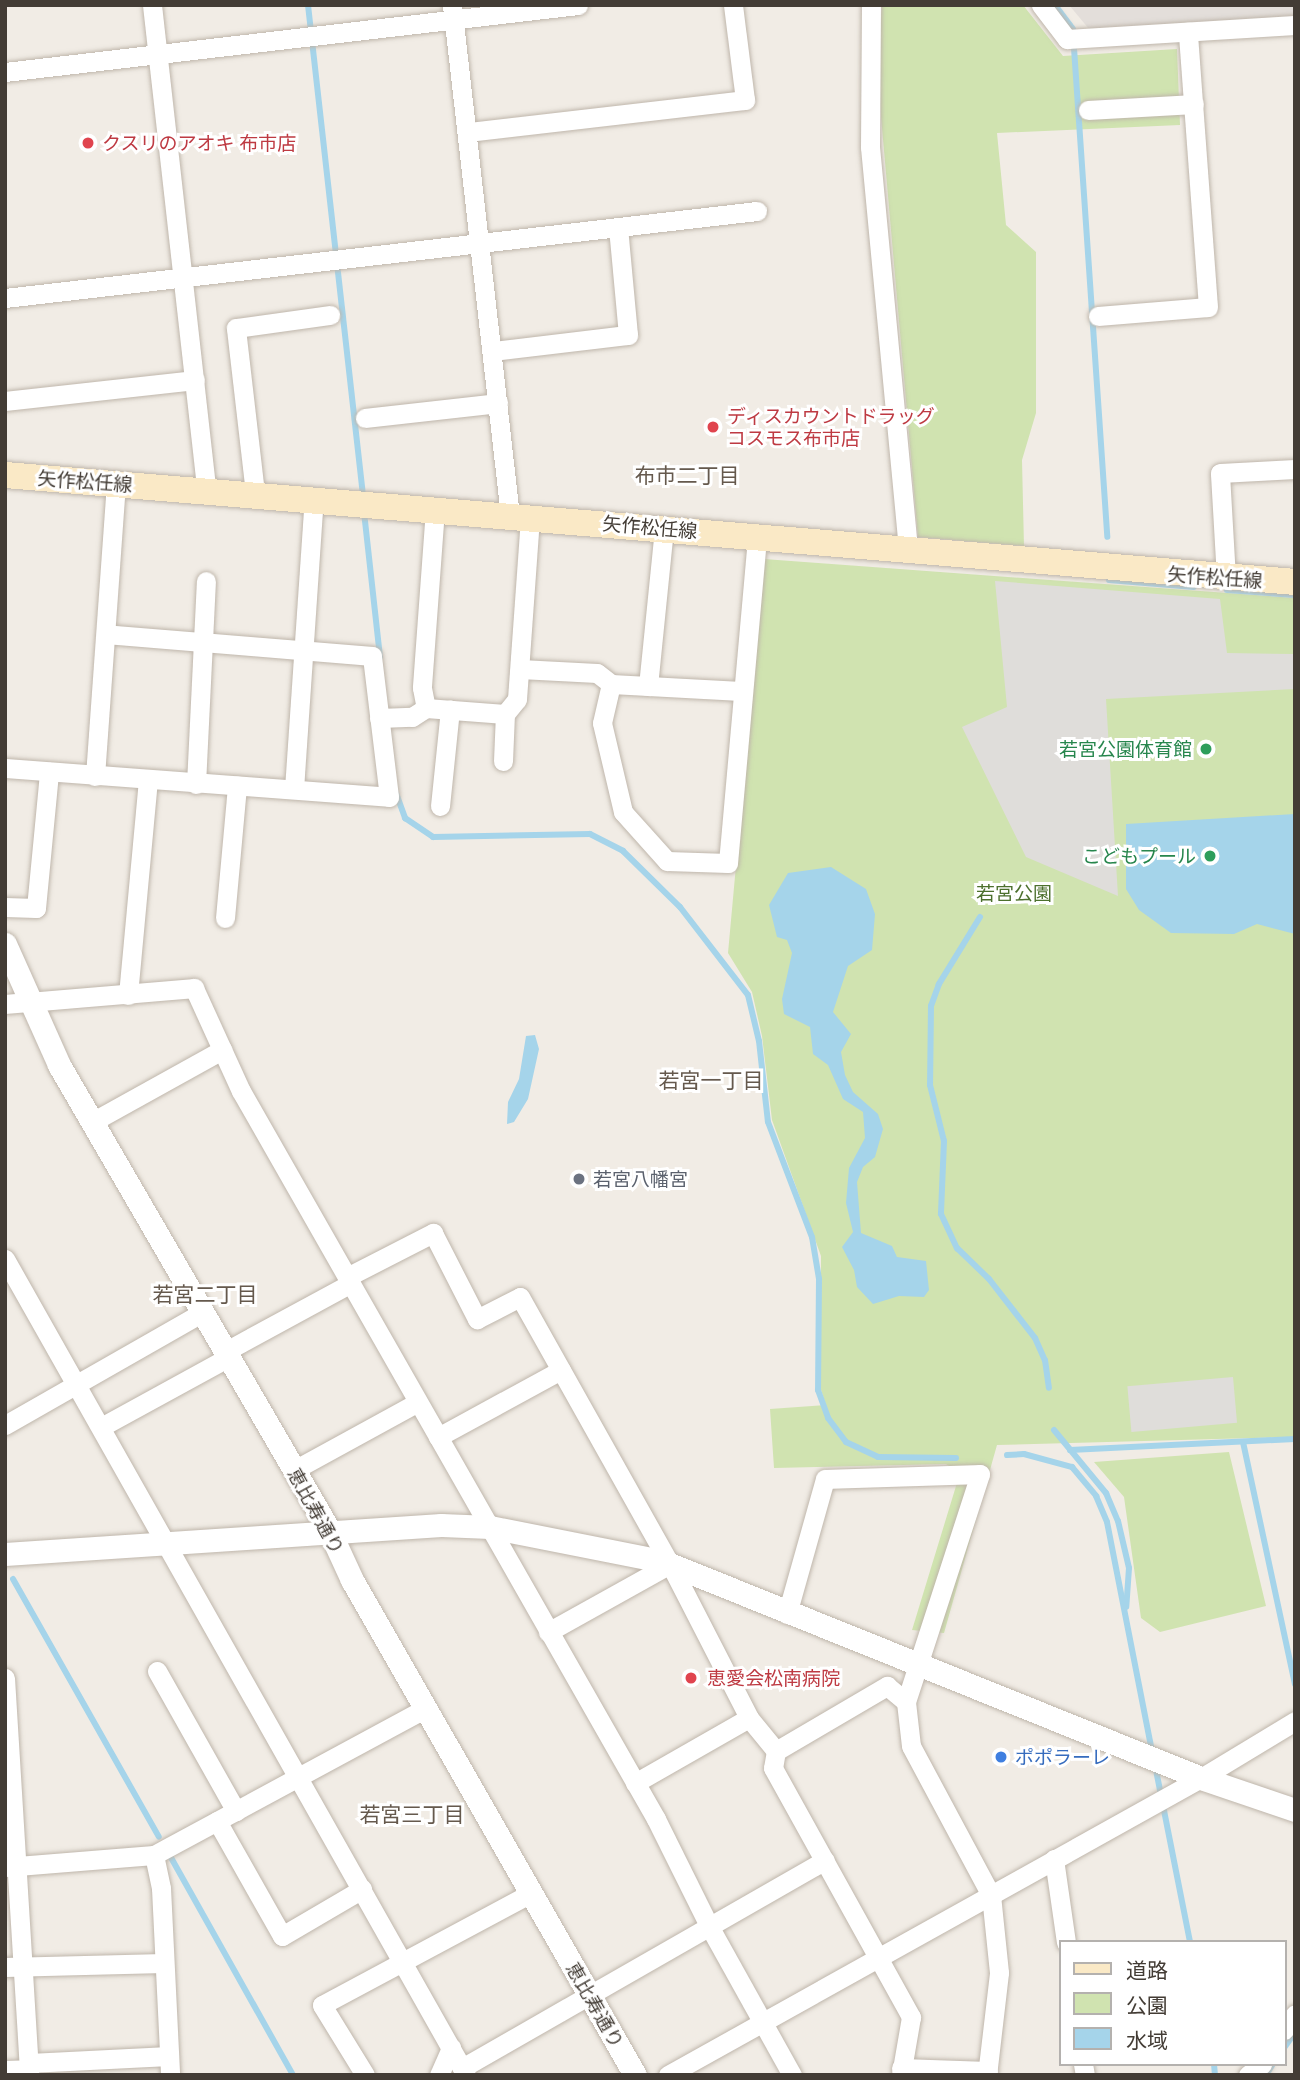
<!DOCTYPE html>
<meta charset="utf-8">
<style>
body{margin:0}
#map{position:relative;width:1300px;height:2080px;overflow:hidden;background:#f1ece5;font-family:Lato,"Noto Sans JP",sans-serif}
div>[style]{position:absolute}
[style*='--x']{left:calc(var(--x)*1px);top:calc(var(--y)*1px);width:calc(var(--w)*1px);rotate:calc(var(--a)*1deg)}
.industrial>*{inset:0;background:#e3deda}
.green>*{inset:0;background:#d0e3b0}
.parking>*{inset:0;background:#dfddda;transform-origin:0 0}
.water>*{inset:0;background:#a5d4ea}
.stream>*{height:6px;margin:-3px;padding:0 3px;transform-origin:3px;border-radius:3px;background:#a5d4ea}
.roads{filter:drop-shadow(0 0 2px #bfb6ab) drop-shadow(0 0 2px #bfb6ab)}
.minor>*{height:19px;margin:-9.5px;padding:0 9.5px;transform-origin:9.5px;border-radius:9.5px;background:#fff}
.tertiary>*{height:23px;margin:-11.5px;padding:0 11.5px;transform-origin:11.5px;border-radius:11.5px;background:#fff}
.secondary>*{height:26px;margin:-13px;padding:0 13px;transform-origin:13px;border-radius:13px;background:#fae9c6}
.dots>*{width:19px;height:19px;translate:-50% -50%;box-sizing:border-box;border:4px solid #fff;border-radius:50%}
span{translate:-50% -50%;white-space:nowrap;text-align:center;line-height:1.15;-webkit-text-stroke:6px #fff;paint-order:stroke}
.health-label{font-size:19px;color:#be3a42}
.left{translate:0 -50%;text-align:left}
.street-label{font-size:19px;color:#433c35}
.leisure-label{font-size:19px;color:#27864d}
.right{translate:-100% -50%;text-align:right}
.park-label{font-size:19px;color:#4c702d}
.worship-label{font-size:19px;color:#5b616d}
.shop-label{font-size:19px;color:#366cbe}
.neighbourhood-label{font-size:21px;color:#65594d}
.frame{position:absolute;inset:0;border:7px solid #433c35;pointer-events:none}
.legend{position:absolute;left:1059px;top:1940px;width:228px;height:126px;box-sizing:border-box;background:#fff;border:2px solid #b4b1ae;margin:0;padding:9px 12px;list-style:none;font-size:21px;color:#433c35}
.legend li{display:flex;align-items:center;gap:14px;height:35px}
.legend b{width:35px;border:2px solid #b4b1ae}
</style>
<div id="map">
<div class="industrial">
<div style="clip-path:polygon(1069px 5px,1295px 5px,1295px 16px,1089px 29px)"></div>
</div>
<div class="green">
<div style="clip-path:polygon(882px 5px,1023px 5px,1063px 56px,1177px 49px,1180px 125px,997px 133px,1006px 225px,1036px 252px,1036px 413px,1022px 460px,1024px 546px,918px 537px,877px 71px)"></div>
<div style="clip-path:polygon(764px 559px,1295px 598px,1295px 1437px,997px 1445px,944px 1633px,912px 1630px,960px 1473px,946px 1464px,774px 1468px,770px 1409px,826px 1405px,821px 1390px,821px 1256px,772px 1120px,762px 1036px,752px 992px,728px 953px)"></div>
<div style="clip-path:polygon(1229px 1452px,1266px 1606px,1160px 1632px,1141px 1618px,1124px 1497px,1094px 1462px)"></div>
</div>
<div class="parking">
<div style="clip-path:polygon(995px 581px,1220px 599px,1227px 653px,1295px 654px,1295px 689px,1106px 699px,1118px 896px,1026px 857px,962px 727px,1007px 707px)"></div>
<div style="left:1233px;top:1377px;width:46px;height:106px;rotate:85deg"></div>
</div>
<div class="water">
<div style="clip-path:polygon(1295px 814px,1295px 934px,1257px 924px,1234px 934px,1171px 933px,1139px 910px,1126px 889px,1126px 824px)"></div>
<div style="clip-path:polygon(831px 867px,866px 889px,875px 914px,872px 950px,848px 966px,833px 1012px,851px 1034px,841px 1052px,845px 1075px,853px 1092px,878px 1114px,883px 1129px,875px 1157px,863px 1167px,857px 1182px,861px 1233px,892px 1246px,897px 1257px,926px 1261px,929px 1290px,924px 1297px,899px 1296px,873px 1304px,857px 1287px,854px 1270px,842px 1247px,853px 1232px,846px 1203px,849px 1168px,865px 1138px,863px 1112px,843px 1099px,828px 1065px,813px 1054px,810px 1027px,784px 1014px,782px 999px,792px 953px,787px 940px,777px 937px,769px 905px,788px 873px)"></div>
<div style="clip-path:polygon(535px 1035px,539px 1049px,528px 1099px,514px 1122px,507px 1124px,508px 1102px,519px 1079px,526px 1036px)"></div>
</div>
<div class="stream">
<div style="--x:308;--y:5;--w:495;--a:83.6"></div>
<div style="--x:1055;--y:5;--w:30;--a:53"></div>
<div style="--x:1074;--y:48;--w:490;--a:86.1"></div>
<div style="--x:364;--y:512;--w:146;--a:83.7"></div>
<div style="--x:1109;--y:580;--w:85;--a:4.7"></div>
<div style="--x:1227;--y:590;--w:68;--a:4.2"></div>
<div style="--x:396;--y:793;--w:27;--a:70"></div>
<div style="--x:405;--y:818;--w:34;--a:34"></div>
<div style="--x:433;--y:837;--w:157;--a:-1.1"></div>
<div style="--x:590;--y:834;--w:37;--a:27"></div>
<div style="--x:623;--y:851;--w:80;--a:44.5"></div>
<div style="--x:680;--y:907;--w:111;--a:52.3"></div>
<div style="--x:748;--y:995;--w:47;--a:76.6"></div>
<div style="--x:759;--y:1041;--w:81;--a:83.7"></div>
<div style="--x:768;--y:1122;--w:123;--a:69.1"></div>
<div style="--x:812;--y:1237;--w:43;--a:80.5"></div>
<div style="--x:819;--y:1279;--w:111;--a:90.5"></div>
<div style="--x:818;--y:1390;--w:30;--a:70"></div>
<div style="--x:828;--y:1418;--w:30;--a:53"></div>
<div style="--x:846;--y:1442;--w:35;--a:25"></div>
<div style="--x:878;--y:1457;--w:78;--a:0.7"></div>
<div style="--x:980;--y:917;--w:79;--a:121.5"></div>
<div style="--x:939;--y:984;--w:23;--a:110"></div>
<div style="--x:931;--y:1006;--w:79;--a:90.7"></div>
<div style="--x:930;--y:1085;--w:58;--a:76"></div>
<div style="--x:944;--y:1141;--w:73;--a:92.4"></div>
<div style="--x:941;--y:1214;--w:38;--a:65"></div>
<div style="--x:957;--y:1248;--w:45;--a:44.1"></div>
<div style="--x:989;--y:1279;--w:75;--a:52.1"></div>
<div style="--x:1035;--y:1338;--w:24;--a:66"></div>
<div style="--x:1045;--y:1360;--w:28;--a:82"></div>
<div style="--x:1054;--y:1430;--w:82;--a:50.5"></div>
<div style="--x:1106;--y:1493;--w:30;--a:67"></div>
<div style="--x:1118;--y:1521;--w:48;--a:76.8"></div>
<div style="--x:1129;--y:1568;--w:39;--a:94"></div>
<div style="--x:1243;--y:1442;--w:248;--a:77.9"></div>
<div style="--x:1070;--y:1450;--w:225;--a:-2.8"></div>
<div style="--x:1007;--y:1455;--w:17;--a:-3"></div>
<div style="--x:1024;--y:1454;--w:50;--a:15.2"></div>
<div style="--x:1072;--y:1467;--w:38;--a:50"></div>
<div style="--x:1096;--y:1496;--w:28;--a:67"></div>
<div style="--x:1107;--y:1522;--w:233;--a:78.9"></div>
<div style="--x:13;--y:1579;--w:296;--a:60.5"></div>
<div style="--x:1155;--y:1765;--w:180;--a:78.8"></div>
<div style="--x:169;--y:1854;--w:253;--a:60.7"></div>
<div style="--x:1284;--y:2048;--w:19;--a:-55"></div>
<div style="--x:1214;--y:2064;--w:11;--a:85"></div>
<div style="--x:1266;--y:2075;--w:13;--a:-58"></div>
</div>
<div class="roads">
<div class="minor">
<div style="--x:152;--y:5;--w:487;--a:83.6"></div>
<div style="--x:452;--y:5;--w:514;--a:83.52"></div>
<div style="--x:871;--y:5;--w:142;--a:90.4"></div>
<div style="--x:870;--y:147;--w:404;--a:84.6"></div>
<div style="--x:1041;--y:5;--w:43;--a:52.6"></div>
<div style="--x:1067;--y:39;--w:228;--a:-3.5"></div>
<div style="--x:5;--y:72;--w:577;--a:-6.67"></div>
<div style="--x:1088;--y:110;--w:106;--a:-3.2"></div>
<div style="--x:468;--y:132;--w:279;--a:-6.6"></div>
<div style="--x:745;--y:100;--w:96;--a:-97.2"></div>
<div style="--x:5;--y:298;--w:757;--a:-6.6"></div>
<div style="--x:1098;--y:316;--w:110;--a:-4.7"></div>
<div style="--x:1208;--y:307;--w:276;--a:-94.2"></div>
<div style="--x:493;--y:351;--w:136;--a:-6.8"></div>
<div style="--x:628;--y:335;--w:108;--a:-95.3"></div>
<div style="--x:5;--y:401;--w:191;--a:-6.3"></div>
<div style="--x:365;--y:418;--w:134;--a:-6.4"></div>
<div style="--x:255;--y:493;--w:166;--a:-96.6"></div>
<div style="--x:236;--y:328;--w:95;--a:-7.9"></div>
<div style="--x:435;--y:509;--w:179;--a:94.2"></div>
<div style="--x:422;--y:688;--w:20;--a:79"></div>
<div style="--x:426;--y:708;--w:79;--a:4.3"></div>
<div style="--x:505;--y:714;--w:19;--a:-51"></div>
<div style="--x:517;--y:699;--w:181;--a:-85.9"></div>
<div style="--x:1226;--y:578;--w:105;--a:-93.3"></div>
<div style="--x:1220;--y:473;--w:75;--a:-3.1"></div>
<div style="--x:520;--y:669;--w:77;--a:3"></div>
<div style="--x:597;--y:673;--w:18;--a:38"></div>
<div style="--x:648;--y:686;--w:159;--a:-84.2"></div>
<div style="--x:741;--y:691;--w:130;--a:-176.9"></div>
<div style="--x:611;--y:684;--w:40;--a:103"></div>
<div style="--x:602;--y:723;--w:91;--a:76.7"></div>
<div style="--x:623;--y:812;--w:66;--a:48.1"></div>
<div style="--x:667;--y:861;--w:61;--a:1.9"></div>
<div style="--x:728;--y:863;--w:328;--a:-84.9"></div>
<div style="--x:379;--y:718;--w:33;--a:-2"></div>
<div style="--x:412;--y:717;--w:17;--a:-33"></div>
<div style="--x:503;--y:761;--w:47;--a:-87.6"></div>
<div style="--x:5;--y:768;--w:385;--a:4.3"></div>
<div style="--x:389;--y:797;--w:142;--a:-96.9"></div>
<div style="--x:372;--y:656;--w:267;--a:-175.3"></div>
<div style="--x:95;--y:776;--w:293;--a:-85.9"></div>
<div style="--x:196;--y:784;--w:203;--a:-87.2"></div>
<div style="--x:294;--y:789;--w:292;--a:-86.1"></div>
<div style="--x:440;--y:806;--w:97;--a:-84.1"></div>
<div style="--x:5;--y:907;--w:31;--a:2"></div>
<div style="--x:36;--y:908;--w:137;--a:-84.5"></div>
<div style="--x:225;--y:918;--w:133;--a:-84.8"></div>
<div style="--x:128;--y:995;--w:216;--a:-84.7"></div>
<div style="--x:5;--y:1004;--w:190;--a:-4.8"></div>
<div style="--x:194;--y:988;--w:113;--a:65.5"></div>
<div style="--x:241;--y:1091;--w:838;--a:60.31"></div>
<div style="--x:656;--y:1819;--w:119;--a:63.6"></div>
<div style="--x:709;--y:1926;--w:171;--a:60.9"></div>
<div style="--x:92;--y:1122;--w:149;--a:-29"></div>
<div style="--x:5;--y:1259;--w:937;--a:60.54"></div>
<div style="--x:347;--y:1277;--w:97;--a:-27.1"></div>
<div style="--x:433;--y:1233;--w:97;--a:62.9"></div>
<div style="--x:477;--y:1319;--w:48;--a:-27.1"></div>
<div style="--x:520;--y:1297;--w:306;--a:60.7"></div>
<div style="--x:670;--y:1564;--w:173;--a:62.8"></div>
<div style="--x:749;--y:1718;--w:43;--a:50.7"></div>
<div style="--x:776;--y:1751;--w:17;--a:100"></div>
<div style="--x:773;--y:1768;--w:285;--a:61"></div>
<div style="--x:911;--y:2017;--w:59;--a:99.8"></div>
<div style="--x:226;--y:1351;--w:142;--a:-28.5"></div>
<div style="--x:5;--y:1425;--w:228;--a:-29.7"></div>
<div style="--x:101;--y:1427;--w:146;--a:-28.7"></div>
<div style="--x:438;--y:1437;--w:140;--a:-28.6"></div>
<div style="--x:294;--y:1470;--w:141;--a:-28.7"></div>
<div style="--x:787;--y:1614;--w:140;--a:-74.3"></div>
<div style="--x:825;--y:1479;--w:155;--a:-1.8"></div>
<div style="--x:980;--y:1474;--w:240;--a:108"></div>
<div style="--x:906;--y:1702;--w:44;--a:83.5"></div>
<div style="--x:911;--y:1746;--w:169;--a:61.8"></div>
<div style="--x:991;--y:1895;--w:78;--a:84.1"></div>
<div style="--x:999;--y:1973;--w:103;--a:96.7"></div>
<div style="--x:548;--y:1632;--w:140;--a:-29.1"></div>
<div style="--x:157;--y:1671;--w:161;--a:60.6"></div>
<div style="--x:5;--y:1678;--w:398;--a:86.5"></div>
<div style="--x:776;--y:1751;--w:129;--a:-30.4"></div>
<div style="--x:887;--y:1686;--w:25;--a:40"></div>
<div style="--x:635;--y:1783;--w:131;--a:-29.7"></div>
<div style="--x:217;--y:1821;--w:132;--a:60.5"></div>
<div style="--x:282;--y:1936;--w:93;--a:-30.4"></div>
<div style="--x:154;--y:1855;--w:34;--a:78"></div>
<div style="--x:161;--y:1888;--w:187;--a:87.2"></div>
<div style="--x:1054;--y:1859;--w:84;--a:81.8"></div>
<div style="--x:5;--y:1867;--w:149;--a:-4.6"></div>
<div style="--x:154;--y:1855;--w:309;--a:-28.4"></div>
<div style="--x:5;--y:1967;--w:159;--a:-1.4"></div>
<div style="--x:1284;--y:2030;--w:19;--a:-55"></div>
<div style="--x:29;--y:2063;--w:140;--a:-2.9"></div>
<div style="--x:1083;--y:2064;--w:11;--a:80"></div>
<div style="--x:462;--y:2068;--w:418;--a:-29.8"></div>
<div style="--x:901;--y:2068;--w:87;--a:2"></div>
<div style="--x:5;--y:2070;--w:24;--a:-2"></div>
<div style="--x:365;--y:2075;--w:82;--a:-121.6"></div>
<div style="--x:322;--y:2005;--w:237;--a:-28.2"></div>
<div style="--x:439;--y:2075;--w:30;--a:-66"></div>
<div style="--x:668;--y:2075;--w:610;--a:-29.13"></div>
<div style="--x:1201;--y:1778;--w:110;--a:-31.2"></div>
<div style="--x:1248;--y:2075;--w:18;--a:-38"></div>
</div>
<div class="tertiary">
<div style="--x:5;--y:944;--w:133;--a:65.9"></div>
<div style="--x:59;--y:1065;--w:538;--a:59.86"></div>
<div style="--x:329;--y:1530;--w:55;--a:65.3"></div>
<div style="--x:352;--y:1580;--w:570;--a:60.24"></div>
<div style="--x:5;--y:1554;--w:437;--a:-3.8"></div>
<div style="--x:441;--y:1525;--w:49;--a:2.3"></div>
<div style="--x:490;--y:1527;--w:175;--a:11.2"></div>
<div style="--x:662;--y:1561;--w:581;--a:21.93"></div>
<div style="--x:1201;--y:1778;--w:99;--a:18.8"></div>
</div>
<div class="secondary">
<div style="--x:5;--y:475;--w:1294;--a:4.74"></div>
</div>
</div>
<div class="dots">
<div style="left:88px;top:143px;background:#e0444e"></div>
<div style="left:713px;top:427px;background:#e0444e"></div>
<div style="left:1206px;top:749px;background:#2e9e5b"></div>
<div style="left:1210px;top:856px;background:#2e9e5b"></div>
<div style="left:579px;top:1179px;background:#6b7280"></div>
<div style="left:691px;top:1678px;background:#e0444e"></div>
<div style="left:1001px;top:1757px;background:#3f7fe0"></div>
</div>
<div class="health-label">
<span class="left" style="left:102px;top:143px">クスリのアオキ 布市店</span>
<span class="left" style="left:727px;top:427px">ディスカウントドラッグ<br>コスモス布市店</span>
<span class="left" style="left:707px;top:1678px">恵愛会松南病院</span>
</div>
<div class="street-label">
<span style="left:85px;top:481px;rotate:4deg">矢作松任線</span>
<span style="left:650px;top:527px;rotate:5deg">矢作松任線</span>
<span style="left:1215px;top:577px;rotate:4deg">矢作松任線</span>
<span style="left:316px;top:1511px;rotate:61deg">恵比寿通り</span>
<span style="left:595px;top:2005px;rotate:60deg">恵比寿通り</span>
</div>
<div class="leisure-label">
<span class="right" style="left:1192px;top:749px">若宮公園体育館</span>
<span class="right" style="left:1196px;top:856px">こどもプール</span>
</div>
<div class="park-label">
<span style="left:1014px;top:893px">若宮公園</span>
</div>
<div class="worship-label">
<span class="left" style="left:593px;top:1179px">若宮八幡宮</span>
</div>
<div class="shop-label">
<span class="left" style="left:1015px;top:1757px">ポポラーレ</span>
</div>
<div class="neighbourhood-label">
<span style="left:687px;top:475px">布市二丁目</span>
<span style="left:711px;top:1080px">若宮一丁目</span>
<span style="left:205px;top:1294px">若宮二丁目</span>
<span style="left:412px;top:1814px">若宮三丁目</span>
</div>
<div class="frame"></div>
<ul class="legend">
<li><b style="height:9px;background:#fae9c6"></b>道路</li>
<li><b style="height:19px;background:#d0e3b0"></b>公園</li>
<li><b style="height:19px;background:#a5d4ea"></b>水域</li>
</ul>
</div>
